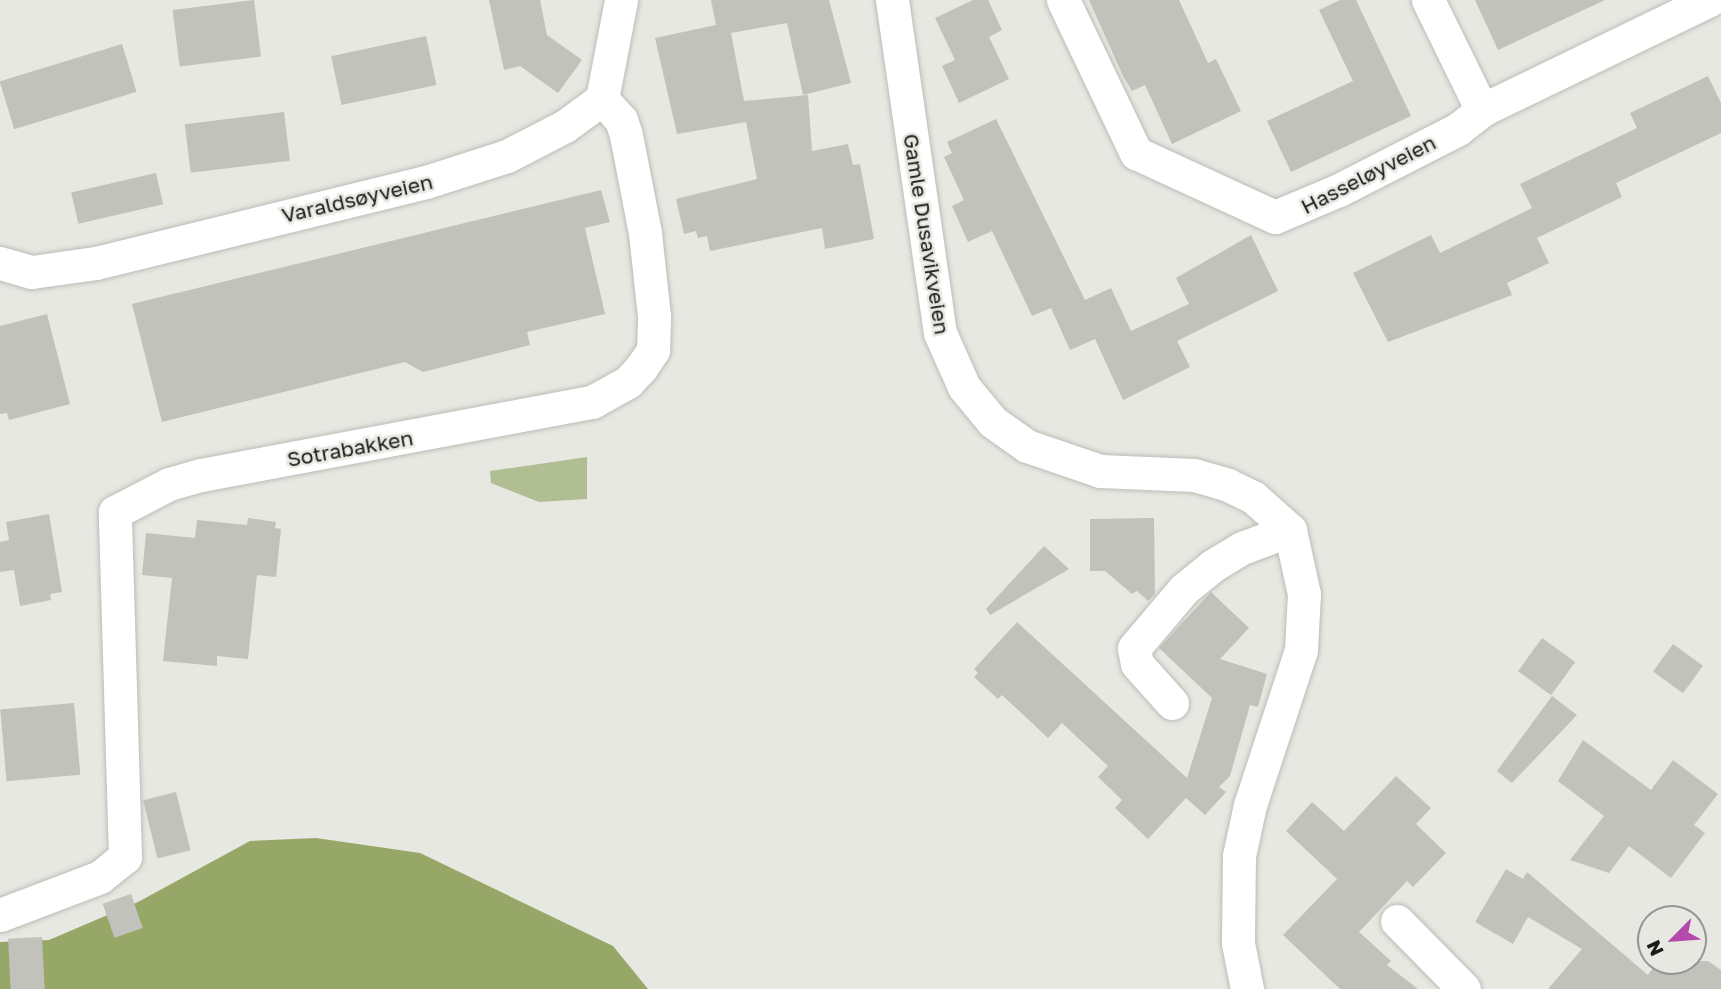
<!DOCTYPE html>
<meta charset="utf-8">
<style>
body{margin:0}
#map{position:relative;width:1721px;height:989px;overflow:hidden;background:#e6e8e1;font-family:"Golos Text",sans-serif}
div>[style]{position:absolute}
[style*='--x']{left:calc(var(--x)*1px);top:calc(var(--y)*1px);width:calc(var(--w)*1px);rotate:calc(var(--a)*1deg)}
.green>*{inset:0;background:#b1bd93}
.water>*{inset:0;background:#97a767}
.building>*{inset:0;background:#c0c2bb;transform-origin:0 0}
.roads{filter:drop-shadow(0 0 2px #bbbdb7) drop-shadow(0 0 2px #bbbdb7)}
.street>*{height:33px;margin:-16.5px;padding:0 16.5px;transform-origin:16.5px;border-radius:16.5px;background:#fff}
span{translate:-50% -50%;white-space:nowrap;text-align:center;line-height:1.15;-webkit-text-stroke:5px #e6e8e1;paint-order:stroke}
.street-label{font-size:21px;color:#1a1a18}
.north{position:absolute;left:1637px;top:905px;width:70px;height:70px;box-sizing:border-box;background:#e6e8e1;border:2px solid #949691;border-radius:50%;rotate:245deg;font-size:19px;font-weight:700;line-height:28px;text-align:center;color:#1a1a18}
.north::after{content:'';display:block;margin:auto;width:24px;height:32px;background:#b34aac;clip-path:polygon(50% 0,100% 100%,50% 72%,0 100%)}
</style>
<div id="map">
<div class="green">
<div style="clip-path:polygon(587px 457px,587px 499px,539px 502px,491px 483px,490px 471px)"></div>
</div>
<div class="water">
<div style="clip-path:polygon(316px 838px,420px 853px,613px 946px,648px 989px,0 989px,0 942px,49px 940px,138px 902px,250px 841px)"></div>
</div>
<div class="building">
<div style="left:254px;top:0;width:57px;height:82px;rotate:83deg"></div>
<div style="clip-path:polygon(489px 0,540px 0,547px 35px,582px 60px,558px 93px,520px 66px,504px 70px)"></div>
<div style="clip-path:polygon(711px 0,829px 0,851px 83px,803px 95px,787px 23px,731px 33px,744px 101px,808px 95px,812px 151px,848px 144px,853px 165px,860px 164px,874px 239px,825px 249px,822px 228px,710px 251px,707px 236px,698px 238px,696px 231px,684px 234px,676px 199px,757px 179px,746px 122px,677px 134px,655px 38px,716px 25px)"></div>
<div style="clip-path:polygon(973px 0,988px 0,1002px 30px,989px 37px,1009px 79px,959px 103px,942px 66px,955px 60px,935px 18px)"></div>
<div style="clip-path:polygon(1089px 0,1179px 0,1208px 63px,1216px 59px,1241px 111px,1172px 144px,1145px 85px,1132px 91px,1123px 76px)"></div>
<div style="clip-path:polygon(1340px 0,1356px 0,1411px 116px,1291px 172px,1267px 121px,1353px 81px,1319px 10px)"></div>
<div style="clip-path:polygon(1475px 0,1605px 0,1498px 50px)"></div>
<div style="left:426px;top:36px;width:50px;height:97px;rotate:78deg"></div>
<div style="left:122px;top:44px;width:50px;height:128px;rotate:73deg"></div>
<div style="clip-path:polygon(1708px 76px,1721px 103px,1721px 133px,1616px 183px,1622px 197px,1537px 238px,1549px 263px,1507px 283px,1512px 295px,1388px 342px,1353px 273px,1431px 235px,1440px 253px,1532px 208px,1520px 184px,1637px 128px,1630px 113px)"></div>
<div style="left:284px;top:112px;width:49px;height:100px;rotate:83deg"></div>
<div style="clip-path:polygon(996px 119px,1085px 300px,1111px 288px,1131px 331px,1189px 304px,1176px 278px,1251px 235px,1278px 291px,1177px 341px,1190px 367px,1123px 400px,1095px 339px,1070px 350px,1051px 308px,1032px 316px,992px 231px,968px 242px,952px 206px,964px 200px,944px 157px,952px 153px,947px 142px)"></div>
<div style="left:156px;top:173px;width:32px;height:87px;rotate:77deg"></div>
<div style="clip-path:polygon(601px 190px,610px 222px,585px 228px,605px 314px,527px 332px,530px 345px,423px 372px,405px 362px,162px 422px,132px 304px)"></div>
<div style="clip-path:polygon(47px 314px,70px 404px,9px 420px,7px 413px,0 414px,0 326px)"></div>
<div style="clip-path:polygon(49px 514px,62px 592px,50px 594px,51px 600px,20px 606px,14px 570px,0 572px,0 542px,9px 540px,6px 522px)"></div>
<div style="clip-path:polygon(248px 518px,276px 522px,275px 528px,281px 529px,276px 577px,257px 575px,248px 659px,217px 656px,217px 666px,163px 661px,172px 578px,142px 575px,146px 533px,195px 538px,197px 520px,247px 525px)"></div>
<div style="clip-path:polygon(1154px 518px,1155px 594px,1148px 601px,1137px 591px,1132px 594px,1105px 571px,1090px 571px,1090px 519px)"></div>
<div style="clip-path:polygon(1044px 546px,1069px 569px,990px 615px,986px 609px)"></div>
<div style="clip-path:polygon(1211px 592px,1249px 628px,1220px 659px,1267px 674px,1258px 707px,1250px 705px,1230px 776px,1219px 787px,1226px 792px,1205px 815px,1186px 798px,1148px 839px,1115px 808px,1122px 800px,1098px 777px,1108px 766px,1062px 723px,1048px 738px,1002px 695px,998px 699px,974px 677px,978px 673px,974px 669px,1017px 622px,1187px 778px,1212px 698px,1159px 648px)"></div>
<div style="left:1542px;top:638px;width:41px;height:41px;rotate:36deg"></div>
<div style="left:1673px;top:644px;width:37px;height:34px;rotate:36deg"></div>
<div style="clip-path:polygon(1552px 696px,1577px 715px,1512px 783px,1497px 771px)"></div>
<div style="left:74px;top:703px;width:72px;height:74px;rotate:85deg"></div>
<div style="clip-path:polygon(1583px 740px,1651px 790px,1673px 760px,1718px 794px,1694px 825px,1705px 833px,1671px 878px,1629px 846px,1609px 873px,1570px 860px,1604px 816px,1558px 781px)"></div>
<div style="clip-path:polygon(1396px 776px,1431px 808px,1416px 824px,1446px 853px,1413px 887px,1407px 881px,1359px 932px,1391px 961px,1387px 965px,1418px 989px,1340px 989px,1283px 935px,1337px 879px,1286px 831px,1312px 802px,1344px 831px)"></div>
<div style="left:176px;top:792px;width:60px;height:34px;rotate:76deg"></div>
<div style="clip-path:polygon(1506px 869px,1523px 879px,1527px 872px,1648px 975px,1658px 961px,1708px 961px,1721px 970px,1721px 989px,1548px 989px,1582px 949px,1528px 917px,1513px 944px,1475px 922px)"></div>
<div style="left:131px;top:894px;width:36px;height:30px;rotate:71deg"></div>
<div style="left:42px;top:937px;width:52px;height:34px;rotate:87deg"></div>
</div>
<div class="roads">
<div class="street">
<div style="--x:892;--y:0;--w:336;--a:81.8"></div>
<div style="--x:940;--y:333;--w:59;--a:66"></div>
<div style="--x:964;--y:387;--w:45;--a:50.4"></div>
<div style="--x:993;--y:422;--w:42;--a:35.2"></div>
<div style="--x:1027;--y:446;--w:77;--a:18.9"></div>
<div style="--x:1100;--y:471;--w:94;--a:2.4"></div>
<div style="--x:1194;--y:475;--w:35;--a:16"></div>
<div style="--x:1228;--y:485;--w:28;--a:26"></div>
<div style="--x:1253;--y:497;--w:50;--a:41.7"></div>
<div style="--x:1290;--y:530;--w:66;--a:77.7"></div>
<div style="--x:1304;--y:594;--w:56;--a:93.1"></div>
<div style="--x:1301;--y:650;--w:163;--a:108.2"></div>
<div style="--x:1250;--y:805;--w:52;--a:102.2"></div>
<div style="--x:1239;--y:856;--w:87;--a:90.7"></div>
<div style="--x:1238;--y:943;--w:47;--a:78.9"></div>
<div style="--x:1063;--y:0;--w:170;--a:64.5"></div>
<div style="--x:1136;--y:153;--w:153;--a:24.7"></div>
<div style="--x:1275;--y:217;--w:69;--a:-22.9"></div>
<div style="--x:1339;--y:190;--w:134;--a:-27.1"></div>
<div style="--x:1458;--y:129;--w:31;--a:-38"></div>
<div style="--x:1482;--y:110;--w:253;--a:-25.8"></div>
<div style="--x:1428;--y:0;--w:123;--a:63.9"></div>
<div style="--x:0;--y:263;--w:33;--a:16"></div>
<div style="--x:32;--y:272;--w:65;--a:-8"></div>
<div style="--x:96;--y:263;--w:340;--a:-13.8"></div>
<div style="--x:426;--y:182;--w:85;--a:-17.8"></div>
<div style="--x:507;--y:156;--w:65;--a:-27.3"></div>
<div style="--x:565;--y:126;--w:46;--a:-36.1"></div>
<div style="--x:602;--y:99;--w:101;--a:-79.1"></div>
<div style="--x:1172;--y:703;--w:52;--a:-131.9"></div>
<div style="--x:1137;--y:664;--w:16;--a:-101"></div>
<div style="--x:1134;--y:648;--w:77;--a:-49.7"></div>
<div style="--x:1184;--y:589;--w:36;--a:-39"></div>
<div style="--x:1212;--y:566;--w:35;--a:-31"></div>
<div style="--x:1242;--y:548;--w:51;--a:-20.6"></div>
<div style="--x:0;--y:915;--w:107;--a:-20.8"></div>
<div style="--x:100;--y:877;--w:32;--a:-39"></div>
<div style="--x:125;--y:857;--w:345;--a:-91.7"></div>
<div style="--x:115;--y:512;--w:61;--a:-27.4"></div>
<div style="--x:169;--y:484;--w:33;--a:-16"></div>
<div style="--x:201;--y:475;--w:398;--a:-10.6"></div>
<div style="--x:592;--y:402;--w:41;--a:-29.1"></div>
<div style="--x:628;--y:382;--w:19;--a:-47"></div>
<div style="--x:641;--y:368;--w:22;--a:-56"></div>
<div style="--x:653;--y:350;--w:34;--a:-88"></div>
<div style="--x:654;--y:316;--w:83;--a:-96.2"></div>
<div style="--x:645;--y:233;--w:100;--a:-101"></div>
<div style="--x:626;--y:135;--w:16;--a:-108"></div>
<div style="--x:621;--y:120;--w:28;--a:-132"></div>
<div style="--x:1397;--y:921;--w:95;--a:45.4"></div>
</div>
</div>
<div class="street-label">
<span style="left:1368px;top:174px;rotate:-27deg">Hasseløyveien</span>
<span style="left:357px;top:198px;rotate:-13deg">Varaldsøyveien</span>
<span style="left:927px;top:234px;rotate:81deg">Gamle Dusavikveien</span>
<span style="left:350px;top:448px;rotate:-10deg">Sotrabakken</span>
</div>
<div class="north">N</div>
</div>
